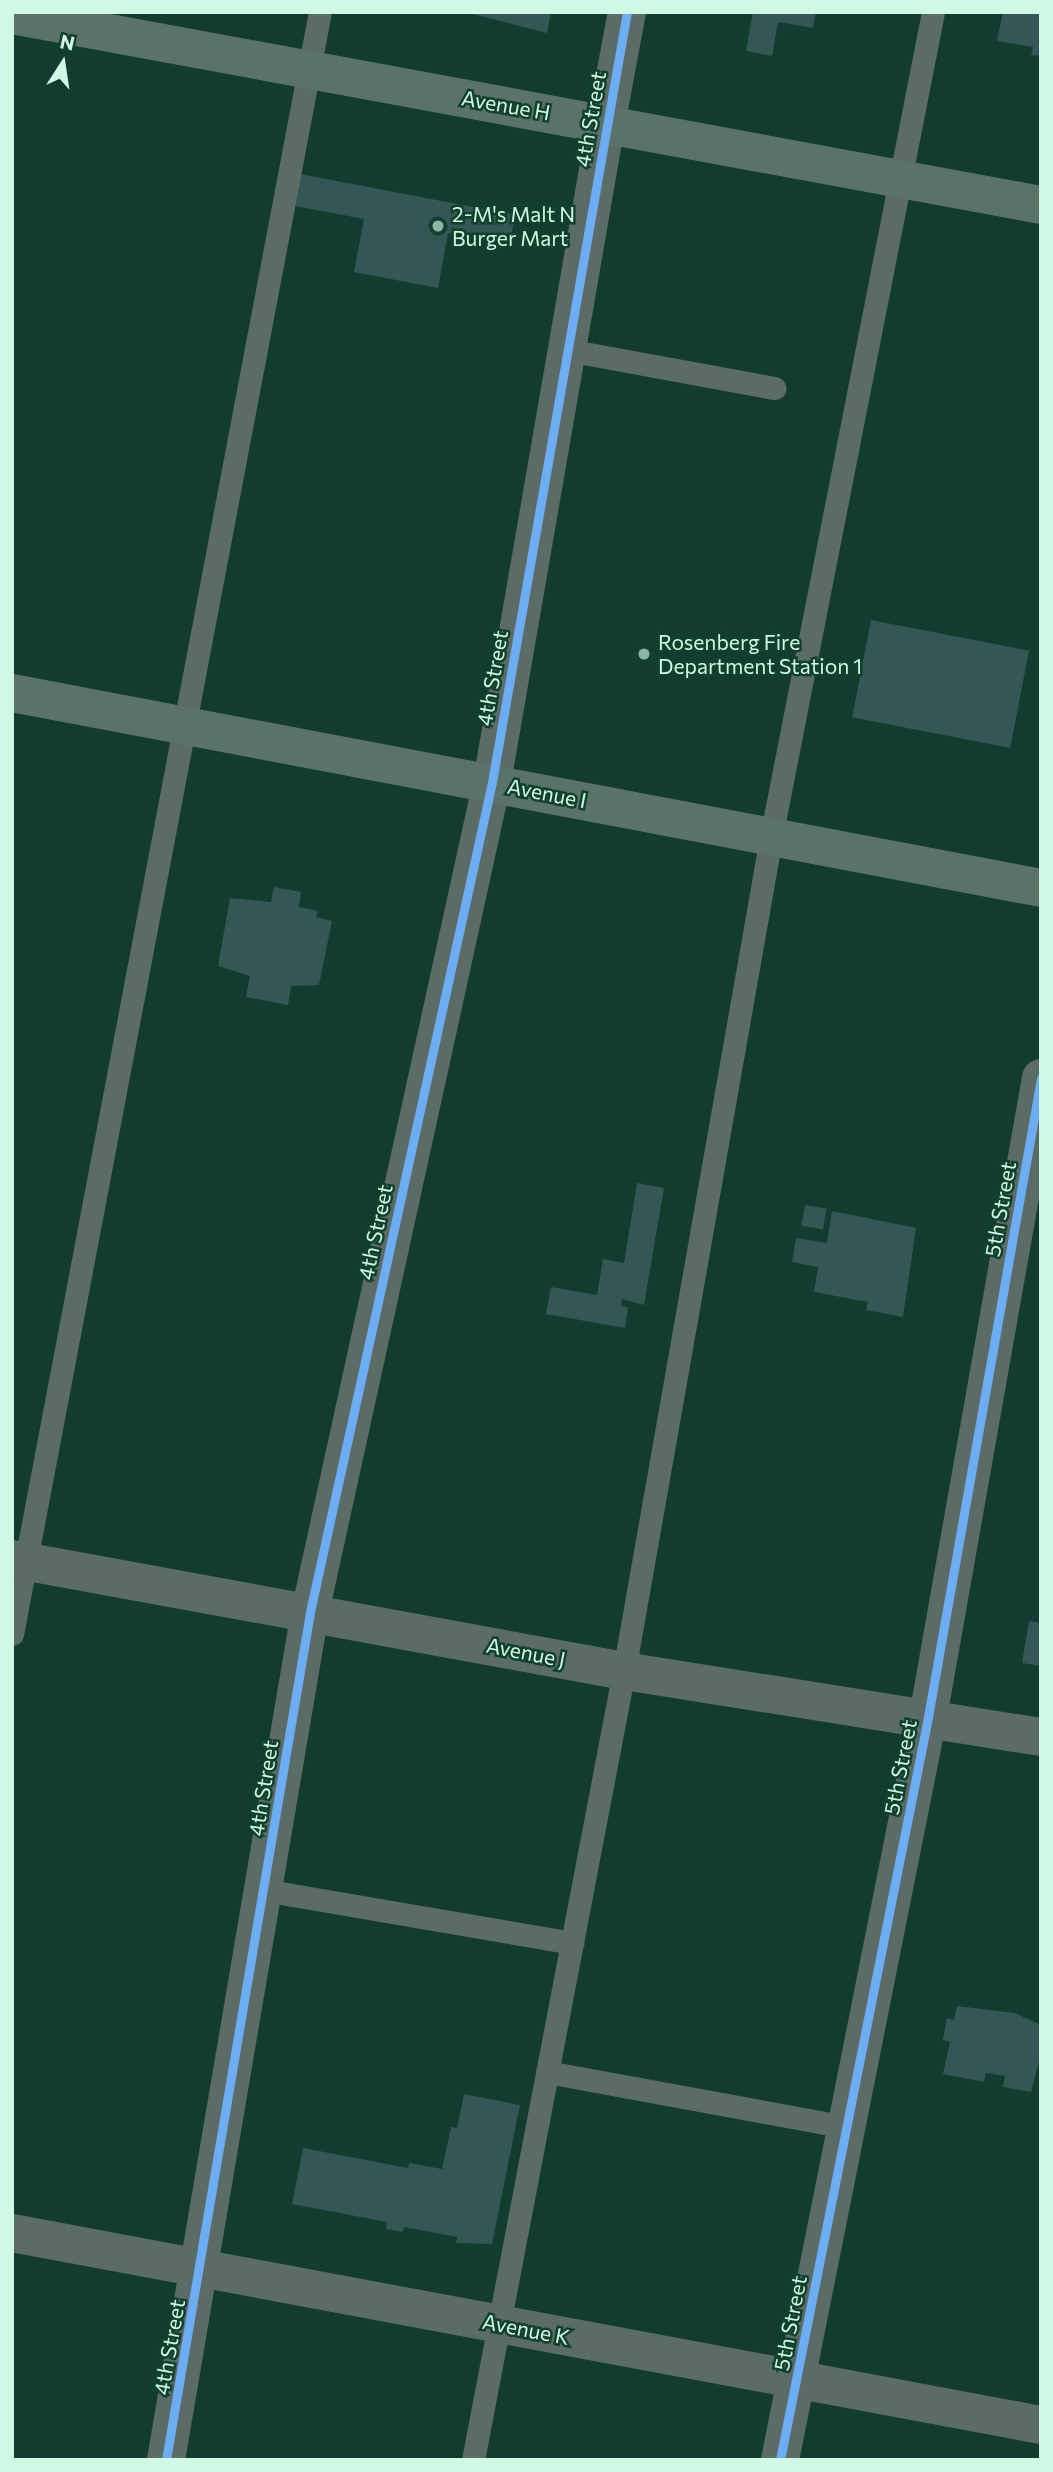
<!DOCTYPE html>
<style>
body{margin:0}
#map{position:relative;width:1053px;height:2472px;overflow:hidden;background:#123c2f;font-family:Commissioner,sans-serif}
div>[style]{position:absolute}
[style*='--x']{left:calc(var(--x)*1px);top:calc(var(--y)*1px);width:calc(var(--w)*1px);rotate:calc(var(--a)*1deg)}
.building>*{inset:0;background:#345654;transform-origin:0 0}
.service>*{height:23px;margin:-11.5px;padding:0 11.5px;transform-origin:11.5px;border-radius:11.5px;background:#5b6b65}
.minor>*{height:38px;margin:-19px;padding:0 19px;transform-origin:19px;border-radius:19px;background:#5b6b65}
.tertiary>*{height:38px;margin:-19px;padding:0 19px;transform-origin:19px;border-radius:19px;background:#5b6b65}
.primary>*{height:38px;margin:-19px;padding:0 19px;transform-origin:19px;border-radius:19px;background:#5a7268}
.cycleway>*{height:9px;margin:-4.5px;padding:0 4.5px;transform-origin:4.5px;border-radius:4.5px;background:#6dadf4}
.dots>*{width:19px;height:19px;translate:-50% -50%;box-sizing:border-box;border:4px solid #12402e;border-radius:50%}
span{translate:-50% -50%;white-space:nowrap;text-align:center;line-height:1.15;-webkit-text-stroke:5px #12402e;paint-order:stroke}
.street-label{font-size:21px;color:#d0f8e4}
.poi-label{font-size:21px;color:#d0f8e4}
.left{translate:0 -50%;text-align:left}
.frame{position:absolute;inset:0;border:14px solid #d0f8e4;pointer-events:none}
.north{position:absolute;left:28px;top:28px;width:70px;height:70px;-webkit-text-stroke:5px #12402e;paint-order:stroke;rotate:12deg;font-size:19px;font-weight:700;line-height:28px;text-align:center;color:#d0f8e4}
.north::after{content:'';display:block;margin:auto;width:24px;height:32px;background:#d0f8e4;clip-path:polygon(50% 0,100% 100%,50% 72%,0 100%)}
</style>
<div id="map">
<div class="building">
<div style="clip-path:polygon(465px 12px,551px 12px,547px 33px)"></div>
<div style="clip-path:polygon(753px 12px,816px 12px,813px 28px,778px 22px,772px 56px,746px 51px)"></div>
<div style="clip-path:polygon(1003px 12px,1041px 12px,1041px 56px,1031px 55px,1033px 47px,997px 41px)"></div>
<div style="clip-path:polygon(300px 174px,515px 215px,510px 245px,448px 233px,438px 288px,354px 272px,364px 219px,295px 206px)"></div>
<div style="left:871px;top:620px;width:161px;height:99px;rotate:11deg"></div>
<div style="clip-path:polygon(274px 887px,301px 892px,299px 907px,318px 911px,316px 917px,332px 921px,319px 985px,291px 986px,288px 1005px,246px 997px,250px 976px,218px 966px,230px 898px,271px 902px)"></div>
<div style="clip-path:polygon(637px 1183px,664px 1188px,644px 1305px,622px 1299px,621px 1306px,628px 1307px,625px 1328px,546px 1314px,551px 1287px,597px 1295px,603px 1259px,624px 1263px)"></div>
<div style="left:805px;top:1205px;width:22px;height:21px;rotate:10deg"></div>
<div style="clip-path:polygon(832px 1211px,916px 1228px,903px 1317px,866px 1310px,868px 1302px,814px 1292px,818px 1267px,792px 1262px,796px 1238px,827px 1243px)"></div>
<div style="clip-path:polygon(1029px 1621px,1041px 1623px,1041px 1666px,1022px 1663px)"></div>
<div style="clip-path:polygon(957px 2006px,1015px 2013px,1041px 2025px,1041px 2054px,1031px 2092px,1003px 2087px,1005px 2076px,986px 2073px,984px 2082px,943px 2074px,950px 2042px,943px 2040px,947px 2018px,954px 2020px)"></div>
<div style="clip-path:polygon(464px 2094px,520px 2105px,492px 2244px,456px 2243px,457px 2237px,404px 2227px,403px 2232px,386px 2229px,387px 2222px,292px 2204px,303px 2148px,408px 2168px,409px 2163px,442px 2169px,451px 2127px,457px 2128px)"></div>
</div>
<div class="service">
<div style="--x:567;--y:350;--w:211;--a:10.4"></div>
<div style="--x:12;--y:1634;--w:1651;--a:-79.25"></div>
<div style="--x:263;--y:1890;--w:314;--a:9.7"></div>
<div style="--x:547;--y:2072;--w:304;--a:10.4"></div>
<div style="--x:473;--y:2460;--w:803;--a:-79.17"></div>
<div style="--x:624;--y:1671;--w:847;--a:-80"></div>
<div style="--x:771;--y:837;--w:841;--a:-78.89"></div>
</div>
<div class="minor">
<div style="--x:606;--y:124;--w:114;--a:-79.4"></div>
<div style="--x:12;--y:1559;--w:622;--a:10.37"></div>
<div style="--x:624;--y:1671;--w:422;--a:9"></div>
<div style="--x:12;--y:2233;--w:1047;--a:10.57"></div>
<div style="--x:780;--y:2460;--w:758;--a:-78.73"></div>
<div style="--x:928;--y:1717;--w:649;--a:-79.97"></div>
</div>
<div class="tertiary">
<div style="--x:166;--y:2460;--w:860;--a:-80.36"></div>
<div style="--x:310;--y:1612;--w:850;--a:-77.63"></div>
<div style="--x:492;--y:782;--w:668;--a:-80.17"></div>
</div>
<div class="primary">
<div style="--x:12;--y:15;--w:1046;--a:10.46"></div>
<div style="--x:12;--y:693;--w:1047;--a:10.73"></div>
</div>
<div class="cycleway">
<div style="--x:166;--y:2460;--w:860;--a:-80.36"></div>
<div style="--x:310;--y:1612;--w:850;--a:-77.63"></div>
<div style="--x:492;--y:782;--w:782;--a:-80.06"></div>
<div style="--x:780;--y:2460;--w:758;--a:-78.73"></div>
<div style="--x:928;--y:1717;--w:649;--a:-79.97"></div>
</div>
<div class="dots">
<div style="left:438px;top:226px;background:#8eb6a5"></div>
<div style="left:644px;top:654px;background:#8eb6a5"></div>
</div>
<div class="street-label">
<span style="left:506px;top:105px;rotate:10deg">Avenue H</span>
<span style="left:590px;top:119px;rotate:-80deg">4th Street</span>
<span style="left:492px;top:678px;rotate:-80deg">4th Street</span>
<span style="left:547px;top:793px;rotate:11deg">Avenue I</span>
<span style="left:1000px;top:1209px;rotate:-80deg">5th Street</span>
<span style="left:375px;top:1232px;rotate:-78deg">4th Street</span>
<span style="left:526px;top:1652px;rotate:11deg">Avenue J</span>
<span style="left:900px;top:1767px;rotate:-79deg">5th Street</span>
<span style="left:263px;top:1788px;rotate:-81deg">4th Street</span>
<span style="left:790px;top:2323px;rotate:-79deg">5th Street</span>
<span style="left:526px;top:2329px;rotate:11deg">Avenue K</span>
<span style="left:169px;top:2347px;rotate:-80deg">4th Street</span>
</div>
<div class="poi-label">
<span class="left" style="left:452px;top:226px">2-M's Malt N<br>Burger Mart</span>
<span class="left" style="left:658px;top:654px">Rosenberg Fire<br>Department Station 1</span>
</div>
<div class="frame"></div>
<div class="north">N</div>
</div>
